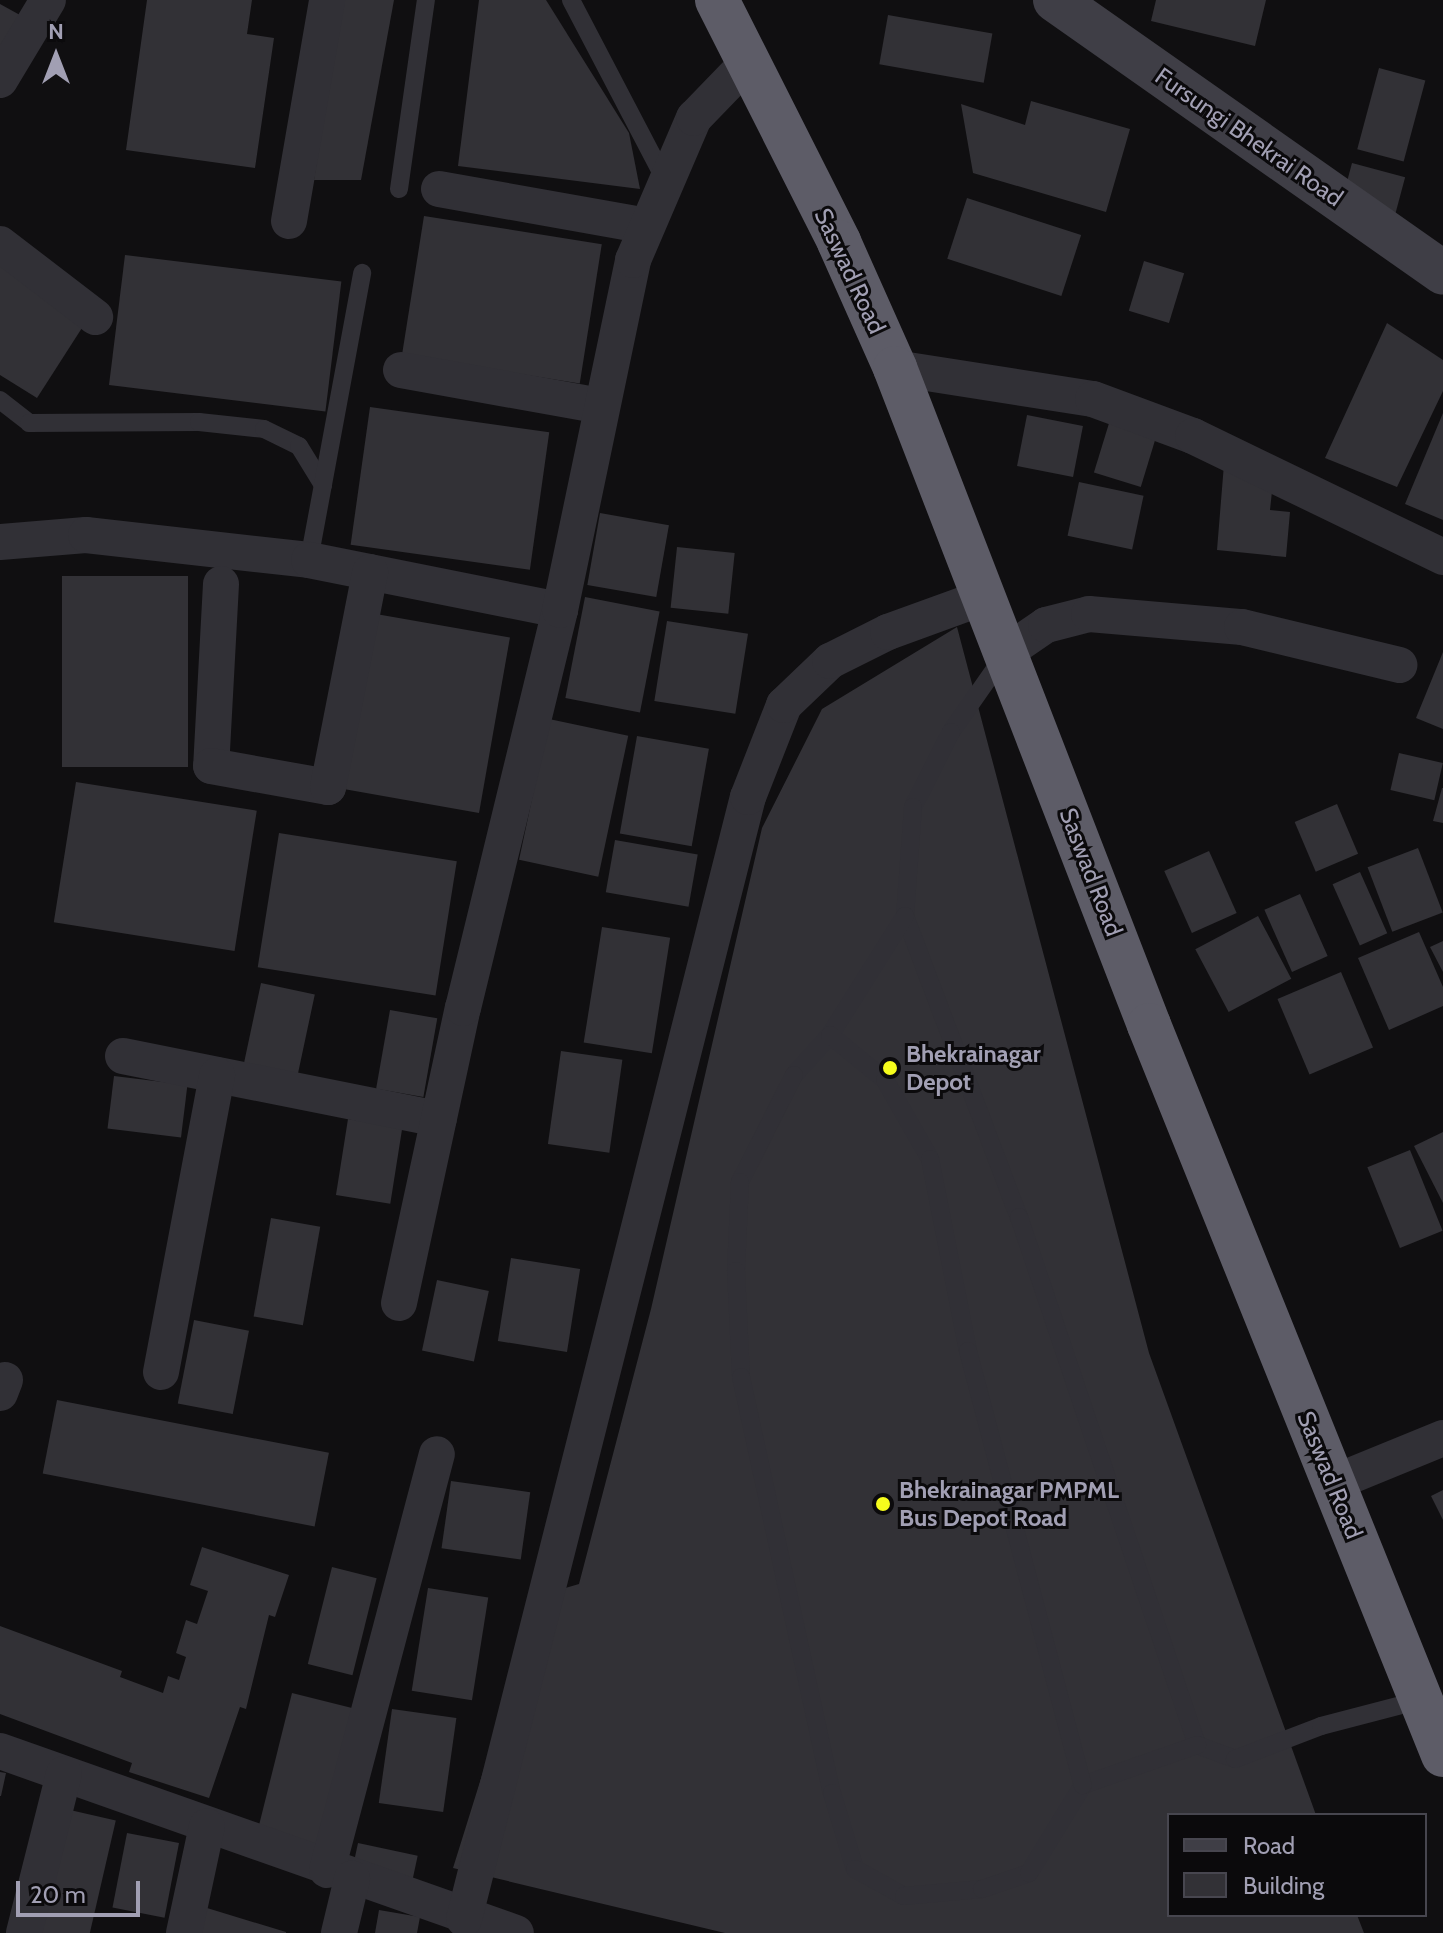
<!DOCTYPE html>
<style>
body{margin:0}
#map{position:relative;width:1443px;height:1933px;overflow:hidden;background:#100f11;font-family:Cabin,sans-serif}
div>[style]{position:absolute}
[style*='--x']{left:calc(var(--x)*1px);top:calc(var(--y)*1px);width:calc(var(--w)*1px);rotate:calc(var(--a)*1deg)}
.building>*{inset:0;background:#323136;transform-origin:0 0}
.lane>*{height:18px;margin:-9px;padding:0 9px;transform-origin:9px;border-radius:9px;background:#313036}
.street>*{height:36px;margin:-18px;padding:0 18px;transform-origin:18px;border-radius:18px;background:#313036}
.secondary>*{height:44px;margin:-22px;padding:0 22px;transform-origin:22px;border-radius:22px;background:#3f3e46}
.highway>*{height:44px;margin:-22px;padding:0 22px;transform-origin:22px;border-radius:22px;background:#5d5c67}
.dots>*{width:22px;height:22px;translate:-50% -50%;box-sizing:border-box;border:4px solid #0b0a0c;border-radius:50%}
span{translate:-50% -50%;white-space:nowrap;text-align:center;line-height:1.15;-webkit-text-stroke:6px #0b0a0c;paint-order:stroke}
.street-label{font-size:24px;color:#a19fb3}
.poi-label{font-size:24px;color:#a19fb3;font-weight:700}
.left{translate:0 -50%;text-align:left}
.legend{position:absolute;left:1167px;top:1813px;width:260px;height:104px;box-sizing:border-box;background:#0b0a0c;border:2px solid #47464f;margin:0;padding:10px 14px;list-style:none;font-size:24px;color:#a19fb3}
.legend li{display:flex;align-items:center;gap:16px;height:40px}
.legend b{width:40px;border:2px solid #47464f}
.north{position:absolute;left:16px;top:16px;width:80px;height:80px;-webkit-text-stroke:6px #0b0a0c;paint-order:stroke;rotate:0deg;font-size:22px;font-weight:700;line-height:32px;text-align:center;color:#a19fb3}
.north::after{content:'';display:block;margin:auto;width:28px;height:36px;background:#a19fb3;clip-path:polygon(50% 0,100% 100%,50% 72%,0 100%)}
.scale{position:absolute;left:16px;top:1881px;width:124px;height:36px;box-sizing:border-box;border:4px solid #a19fb3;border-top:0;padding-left:10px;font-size:24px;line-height:28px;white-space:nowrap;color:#a19fb3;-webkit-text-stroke:6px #0b0a0c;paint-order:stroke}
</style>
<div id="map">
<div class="building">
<div style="clip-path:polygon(147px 0,252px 0,247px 34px,274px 38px,255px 168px,126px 150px)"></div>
<div style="clip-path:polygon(341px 0,394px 0,361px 180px,314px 180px)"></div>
<div style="clip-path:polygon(479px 0,546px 0,629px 133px,640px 189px,458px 166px)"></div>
<div style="clip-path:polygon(1156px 0,1266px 0,1255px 46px,1151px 21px)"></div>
<div style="clip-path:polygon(0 4px,29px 20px,0 73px)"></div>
<div style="left:888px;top:15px;width:106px;height:50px;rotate:10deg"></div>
<div style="left:1379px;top:68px;width:48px;height:84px;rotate:15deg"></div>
<div style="clip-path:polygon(1031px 101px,1130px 129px,1106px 212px,973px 173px,961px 104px,1025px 125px)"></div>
<div style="left:1352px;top:163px;width:55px;height:39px;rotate:15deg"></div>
<div style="left:967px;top:198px;width:120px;height:64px;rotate:18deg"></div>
<div style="left:424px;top:216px;width:180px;height:141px;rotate:9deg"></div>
<div style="clip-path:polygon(0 253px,89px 317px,37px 398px,0 375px)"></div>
<div style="left:125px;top:255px;width:218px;height:131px;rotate:7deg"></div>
<div style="left:1144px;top:261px;width:42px;height:52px;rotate:17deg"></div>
<div style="clip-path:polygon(1387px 323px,1443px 360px,1443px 391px,1397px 487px,1325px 458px)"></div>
<div style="left:370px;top:407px;width:181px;height:139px;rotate:8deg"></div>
<div style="clip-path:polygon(1443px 413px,1443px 520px,1405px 504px)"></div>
<div style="left:1027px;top:415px;width:57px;height:52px;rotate:11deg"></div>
<div style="left:1110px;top:420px;width:49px;height:55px;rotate:17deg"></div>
<div style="clip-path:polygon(1224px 464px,1273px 482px,1270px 510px,1290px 512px,1286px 557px,1217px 550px)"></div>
<div style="left:1079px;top:482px;width:66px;height:55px;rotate:12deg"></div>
<div style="left:600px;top:513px;width:70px;height:73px;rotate:10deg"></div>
<div style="left:677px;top:547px;width:58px;height:61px;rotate:6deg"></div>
<div style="left:62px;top:576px;width:126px;height:191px"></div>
<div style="left:585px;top:597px;width:76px;height:103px;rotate:11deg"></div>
<div style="left:376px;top:614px;width:136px;height:178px;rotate:10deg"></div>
<div style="left:667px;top:621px;width:82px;height:81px;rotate:9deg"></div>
<div style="clip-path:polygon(957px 627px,1149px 1353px,1316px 1815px,1169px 1815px,1169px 1915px,1357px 1915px,1364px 1933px,725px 1933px,453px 1868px,538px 1596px,579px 1584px,651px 1309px,762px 828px,822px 709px)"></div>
<div style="clip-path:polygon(1443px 652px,1443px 729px,1416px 718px)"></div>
<div style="left:549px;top:719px;width:81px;height:144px;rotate:12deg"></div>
<div style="left:637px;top:736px;width:73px;height:99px;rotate:10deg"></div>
<div style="left:1399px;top:753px;width:45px;height:38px;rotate:13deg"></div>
<div style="left:76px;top:782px;width:183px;height:142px;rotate:9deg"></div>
<div style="clip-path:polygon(1442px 788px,1443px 788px,1443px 823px,1433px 821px)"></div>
<div style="left:1337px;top:804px;width:54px;height:46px;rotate:67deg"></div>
<div style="left:279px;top:833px;width:180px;height:136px;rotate:9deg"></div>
<div style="left:615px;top:840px;width:84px;height:53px;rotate:10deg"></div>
<div style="left:1418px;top:848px;width:69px;height:54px;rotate:69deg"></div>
<div style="left:1209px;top:851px;width:68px;height:49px;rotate:66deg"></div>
<div style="left:1360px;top:872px;width:67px;height:30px;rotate:66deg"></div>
<div style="left:1300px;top:894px;width:68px;height:39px;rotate:66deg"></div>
<div style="left:1258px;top:916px;width:71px;height:71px;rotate:62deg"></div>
<div style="left:602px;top:927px;width:69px;height:117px;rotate:9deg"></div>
<div style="clip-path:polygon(1419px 932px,1443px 987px,1443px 1006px,1389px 1030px,1358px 958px)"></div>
<div style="clip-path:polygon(1443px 941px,1443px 972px,1430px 947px)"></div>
<div style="left:1341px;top:972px;width:82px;height:69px;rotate:67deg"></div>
<div style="left:261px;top:983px;width:55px;height:85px;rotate:12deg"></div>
<div style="left:390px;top:1010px;width:48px;height:80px;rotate:10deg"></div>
<div style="left:561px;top:1051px;width:62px;height:94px;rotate:8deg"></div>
<div style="left:114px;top:1076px;width:74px;height:53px;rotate:7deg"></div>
<div style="left:348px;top:1119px;width:55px;height:77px;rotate:9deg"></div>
<div style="clip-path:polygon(1443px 1132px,1443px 1203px,1414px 1146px)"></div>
<div style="left:1410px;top:1150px;width:87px;height:46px;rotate:68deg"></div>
<div style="left:271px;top:1218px;width:50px;height:100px;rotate:10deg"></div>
<div style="left:511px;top:1258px;width:70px;height:84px;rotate:9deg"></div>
<div style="left:437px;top:1280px;width:53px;height:72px;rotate:12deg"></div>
<div style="left:194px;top:1320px;width:56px;height:85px;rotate:11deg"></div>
<div style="left:57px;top:1400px;width:277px;height:75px;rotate:11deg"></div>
<div style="left:451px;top:1481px;width:80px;height:68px;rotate:8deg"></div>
<div style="clip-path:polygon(1443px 1490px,1443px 1520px,1431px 1496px)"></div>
<div style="clip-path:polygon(202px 1547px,289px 1575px,275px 1617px,269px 1615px,246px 1709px,240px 1707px,209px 1798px,129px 1772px,132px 1763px,0 1714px,0 1626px,122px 1671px,120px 1677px,163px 1693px,168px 1676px,179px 1680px,186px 1657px,176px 1653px,186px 1620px,197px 1624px,208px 1591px,190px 1585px)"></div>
<div style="left:332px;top:1567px;width:46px;height:100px;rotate:14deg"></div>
<div style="left:428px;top:1588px;width:61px;height:104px;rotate:9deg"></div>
<div style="left:292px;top:1693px;width:67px;height:143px;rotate:14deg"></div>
<div style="left:392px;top:1709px;width:65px;height:95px;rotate:8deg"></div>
<div style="clip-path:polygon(0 1772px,6px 1773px,1px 1796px,0 1796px)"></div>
<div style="left:70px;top:1810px;width:47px;height:127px;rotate:13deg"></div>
<div style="left:127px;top:1833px;width:53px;height:76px;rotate:11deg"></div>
<div style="left:358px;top:1843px;width:61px;height:30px;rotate:12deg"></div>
<div style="clip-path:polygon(207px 1908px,286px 1932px,286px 1933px,200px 1933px)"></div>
<div style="clip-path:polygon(379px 1910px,420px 1917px,417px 1933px,375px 1933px)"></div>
</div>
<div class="lane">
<div style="--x:571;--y:0;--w:201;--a:62.4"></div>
<div style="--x:399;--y:189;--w:191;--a:-81.9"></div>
<div style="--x:0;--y:400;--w:37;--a:38"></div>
<div style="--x:29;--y:423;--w:170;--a:-0.3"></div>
<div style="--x:199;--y:422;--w:65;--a:6.1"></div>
<div style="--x:264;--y:429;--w:39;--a:26"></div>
<div style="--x:299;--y:446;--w:46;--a:58.4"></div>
<div style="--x:309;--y:560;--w:292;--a:-79.5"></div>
<div style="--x:1004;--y:656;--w:93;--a:124.9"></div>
<div style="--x:951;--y:732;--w:84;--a:116.9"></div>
<div style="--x:913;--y:807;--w:109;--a:94.2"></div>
<div style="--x:905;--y:916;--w:322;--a:69.3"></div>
<div style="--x:1019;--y:1217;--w:557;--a:71.37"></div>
<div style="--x:1197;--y:1745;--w:40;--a:20.2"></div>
<div style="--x:1235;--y:1759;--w:92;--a:-21"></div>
<div style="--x:1321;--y:1726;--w:103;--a:-14.6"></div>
<div style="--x:905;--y:916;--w:141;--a:122.2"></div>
<div style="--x:830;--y:1035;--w:54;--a:132"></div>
<div style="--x:794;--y:1075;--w:120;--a:116.8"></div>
<div style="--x:740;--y:1182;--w:89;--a:92.6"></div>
<div style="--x:736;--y:1271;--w:106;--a:87.3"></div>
<div style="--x:741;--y:1377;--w:426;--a:77.7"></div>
<div style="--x:832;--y:1793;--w:79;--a:73.2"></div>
<div style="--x:855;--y:1869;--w:56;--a:28.9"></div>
<div style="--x:904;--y:1896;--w:78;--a:-5.1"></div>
<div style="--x:982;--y:1889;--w:50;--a:-18.8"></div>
<div style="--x:1029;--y:1873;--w:103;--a:-58.5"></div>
<div style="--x:1083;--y:1785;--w:121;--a:-19.3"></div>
<div style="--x:830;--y:1035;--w:71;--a:39.3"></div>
<div style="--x:885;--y:1080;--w:91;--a:60.3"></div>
<div style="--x:930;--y:1159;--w:196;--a:78.8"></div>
<div style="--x:968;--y:1351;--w:449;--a:75.2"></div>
</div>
<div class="street">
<div style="--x:0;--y:80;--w:93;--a:-59"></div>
<div style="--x:439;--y:189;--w:210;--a:10.1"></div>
<div style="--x:289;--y:221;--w:224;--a:-80.2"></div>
<div style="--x:0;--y:244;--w:120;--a:37.5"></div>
<div style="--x:895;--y:368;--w:200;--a:8.9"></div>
<div style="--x:1093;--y:399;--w:107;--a:20.3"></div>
<div style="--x:1193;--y:436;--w:278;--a:25.8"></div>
<div style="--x:401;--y:370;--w:204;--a:10.2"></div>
<div style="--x:0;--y:542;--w:86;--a:-4.7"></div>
<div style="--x:86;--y:535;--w:224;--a:6.4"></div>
<div style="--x:309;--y:560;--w:256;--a:11.3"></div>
<div style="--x:221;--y:584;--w:182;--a:93.1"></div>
<div style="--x:211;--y:766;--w:119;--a:10.2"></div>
<div style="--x:328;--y:787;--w:219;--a:-78.9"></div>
<div style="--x:1008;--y:651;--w:46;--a:-34.4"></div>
<div style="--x:1046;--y:625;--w:44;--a:-14.3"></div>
<div style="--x:1089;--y:614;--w:154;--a:4.9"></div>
<div style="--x:1242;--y:627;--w:162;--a:13.6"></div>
<div style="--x:123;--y:1056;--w:322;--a:11.3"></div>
<div style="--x:399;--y:1303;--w:302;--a:-77.8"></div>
<div style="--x:463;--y:1008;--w:410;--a:-76.3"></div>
<div style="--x:560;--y:610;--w:358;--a:-78.2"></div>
<div style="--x:633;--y:260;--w:155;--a:-66.8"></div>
<div style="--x:694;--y:118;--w:79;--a:-46"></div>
<div style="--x:161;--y:1372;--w:302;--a:-79.3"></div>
<div style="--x:0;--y:1393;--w:14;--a:-69"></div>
<div style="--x:1333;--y:1483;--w:119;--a:-22.2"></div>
<div style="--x:0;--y:1751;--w:547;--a:19.43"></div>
<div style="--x:327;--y:1870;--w:430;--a:-75.2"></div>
<div style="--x:464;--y:1919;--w:1157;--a:-75.8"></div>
<div style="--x:748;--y:797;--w:99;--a:-68.6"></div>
<div style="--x:784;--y:705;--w:64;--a:-43.7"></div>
<div style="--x:830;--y:661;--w:65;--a:-26.6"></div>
<div style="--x:888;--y:632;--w:105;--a:-20"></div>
<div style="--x:24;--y:1933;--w:164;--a:-75.9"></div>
<div style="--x:184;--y:1933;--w:109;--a:-77.9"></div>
<div style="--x:339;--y:1933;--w:56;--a:-76.5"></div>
</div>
<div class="secondary">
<div style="--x:1055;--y:0;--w:474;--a:35.1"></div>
</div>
<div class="highway">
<div style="--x:717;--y:0;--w:271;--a:63.2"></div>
<div style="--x:839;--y:242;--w:138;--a:66"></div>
<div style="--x:895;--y:368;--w:704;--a:68.86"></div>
<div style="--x:1149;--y:1025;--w:787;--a:68.06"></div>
</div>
<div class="dots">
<div style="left:890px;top:1068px;background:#f6fc1c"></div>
<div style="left:883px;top:1504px;background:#f6fc1c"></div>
</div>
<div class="street-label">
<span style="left:1249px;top:137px;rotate:35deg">Fursungi Bhekrai Road</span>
<span style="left:850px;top:271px;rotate:65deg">Saswad Road</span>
<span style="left:1091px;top:872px;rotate:69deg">Saswad Road</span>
<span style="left:1330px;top:1475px;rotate:68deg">Saswad Road</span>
</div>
<div class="poi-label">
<span class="left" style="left:906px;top:1068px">Bhekrainagar<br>Depot</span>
<span class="left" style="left:899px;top:1504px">Bhekrainagar PMPML<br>Bus Depot Road</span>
</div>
<ul class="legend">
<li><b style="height:10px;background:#3f3e46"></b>Road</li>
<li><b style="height:22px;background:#323136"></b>Building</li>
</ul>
<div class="north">N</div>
<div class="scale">20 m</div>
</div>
